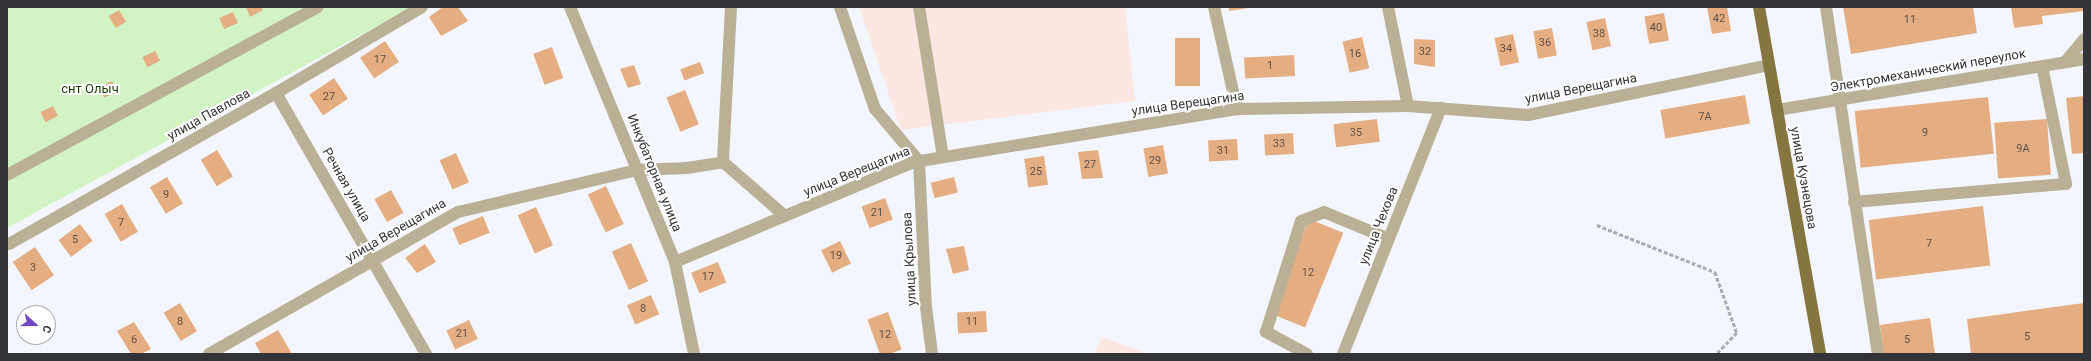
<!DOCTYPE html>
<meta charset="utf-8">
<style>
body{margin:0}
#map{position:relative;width:2091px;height:361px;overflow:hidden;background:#f3f6fe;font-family:Roboto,sans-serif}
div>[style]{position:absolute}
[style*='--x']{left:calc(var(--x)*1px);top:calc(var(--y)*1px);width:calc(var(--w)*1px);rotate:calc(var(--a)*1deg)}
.industrial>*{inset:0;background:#fce7e2}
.green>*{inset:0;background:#d2f4c5}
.building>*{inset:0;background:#e5ae82;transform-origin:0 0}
.path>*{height:2.5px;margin-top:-1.25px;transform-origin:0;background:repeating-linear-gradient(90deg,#a8abb1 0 4px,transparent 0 6px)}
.minor>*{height:12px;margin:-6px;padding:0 6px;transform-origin:6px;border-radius:6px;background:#b9b095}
.major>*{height:12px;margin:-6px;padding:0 6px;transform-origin:6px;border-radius:6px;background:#857541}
span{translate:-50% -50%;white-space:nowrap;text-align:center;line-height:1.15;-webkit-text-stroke:4px #fff;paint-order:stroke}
.number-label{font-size:11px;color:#60524a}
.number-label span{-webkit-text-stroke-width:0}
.street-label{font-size:13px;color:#333437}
.park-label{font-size:13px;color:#153a00}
.frame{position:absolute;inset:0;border:8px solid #333437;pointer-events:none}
.north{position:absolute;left:16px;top:305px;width:40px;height:40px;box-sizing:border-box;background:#fff;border:1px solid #adaeaf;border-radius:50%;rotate:111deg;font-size:11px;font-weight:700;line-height:16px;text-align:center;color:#333437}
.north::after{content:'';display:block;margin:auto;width:14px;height:18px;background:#7448c0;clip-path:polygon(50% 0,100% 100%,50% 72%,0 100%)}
</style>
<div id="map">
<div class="industrial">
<div style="clip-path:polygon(859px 7px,1125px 7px,1135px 101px,901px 130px)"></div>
<div style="clip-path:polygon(1102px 337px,1149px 354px,1095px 354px)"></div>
</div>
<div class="green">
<div style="clip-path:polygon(7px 7px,412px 7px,7px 228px)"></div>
</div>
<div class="building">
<div style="clip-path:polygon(246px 7px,261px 7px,263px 10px,250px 17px)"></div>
<div style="clip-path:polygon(443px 7px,458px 7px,468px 21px,441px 36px,429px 17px)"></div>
<div style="clip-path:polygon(1229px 7px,1248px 7px,1248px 8px,1229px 11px)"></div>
<div style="clip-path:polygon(1707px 7px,1727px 7px,1731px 31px,1712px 34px)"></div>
<div style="clip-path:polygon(1843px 7px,1973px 7px,1977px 33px,1851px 54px)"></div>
<div style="clip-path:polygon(2011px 7px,2084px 7px,2084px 11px,2042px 16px,2043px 24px,2014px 28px)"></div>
<div style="left:119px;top:10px;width:14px;height:12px;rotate:60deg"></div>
<div style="left:233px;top:12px;width:12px;height:15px;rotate:66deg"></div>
<div style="left:1664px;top:13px;width:28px;height:20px;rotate:80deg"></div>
<div style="left:1605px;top:18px;width:29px;height:19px;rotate:78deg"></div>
<div style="left:1552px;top:28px;width:28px;height:19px;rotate:80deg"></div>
<div style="left:1513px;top:34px;width:29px;height:19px;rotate:78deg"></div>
<div style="left:1362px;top:37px;width:32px;height:20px;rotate:77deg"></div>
<div style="left:1175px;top:38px;width:25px;height:48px"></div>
<div style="clip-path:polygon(1414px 39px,1435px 40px,1435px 67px,1414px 64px)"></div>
<div style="left:385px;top:41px;width:25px;height:30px;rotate:56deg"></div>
<div style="left:552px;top:47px;width:33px;height:20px;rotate:70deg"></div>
<div style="left:155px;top:51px;width:11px;height:14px;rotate:63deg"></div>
<div style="left:1294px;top:55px;width:21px;height:50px;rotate:87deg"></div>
<div style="left:700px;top:62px;width:12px;height:21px;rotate:70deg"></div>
<div style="clip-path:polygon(634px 65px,641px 84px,628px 88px,620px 69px)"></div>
<div style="left:334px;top:78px;width:25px;height:30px;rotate:56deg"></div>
<div style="left:112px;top:81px;width:12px;height:14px;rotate:66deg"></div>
<div style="left:685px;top:90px;width:37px;height:20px;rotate:68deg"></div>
<div style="left:1745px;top:95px;width:29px;height:86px;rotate:80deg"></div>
<div style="clip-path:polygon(2084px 96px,2084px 153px,2072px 154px,2066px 98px)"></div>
<div style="left:1988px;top:97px;width:57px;height:134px;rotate:84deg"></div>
<div style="left:53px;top:106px;width:11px;height:14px;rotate:63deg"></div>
<div style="left:1377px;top:119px;width:23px;height:44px;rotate:83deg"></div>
<div style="left:2047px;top:119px;width:56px;height:53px;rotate:86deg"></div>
<div style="left:1293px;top:133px;width:21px;height:29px;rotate:87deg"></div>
<div style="left:1237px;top:139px;width:21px;height:29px;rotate:87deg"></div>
<div style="left:1163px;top:145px;width:29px;height:20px;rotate:80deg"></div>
<div style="left:217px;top:150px;width:31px;height:19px;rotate:59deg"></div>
<div style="clip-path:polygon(1098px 150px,1103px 178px,1082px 179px,1078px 152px)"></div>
<div style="left:456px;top:153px;width:32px;height:18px;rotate:66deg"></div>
<div style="left:1044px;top:156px;width:29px;height:20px;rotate:82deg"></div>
<div style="left:167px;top:177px;width:31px;height:20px;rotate:59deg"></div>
<div style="left:954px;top:177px;width:16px;height:24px;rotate:76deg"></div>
<div style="left:606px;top:186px;width:42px;height:20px;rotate:65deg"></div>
<div style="left:391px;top:190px;width:26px;height:19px;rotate:61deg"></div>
<div style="left:885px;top:198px;width:23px;height:25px;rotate:70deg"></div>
<div style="left:122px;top:204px;width:32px;height:20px;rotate:60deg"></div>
<div style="left:1983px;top:206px;width:60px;height:115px;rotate:83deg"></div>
<div style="left:536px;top:207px;width:42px;height:20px;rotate:66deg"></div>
<div style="left:483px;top:216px;width:18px;height:33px;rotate:68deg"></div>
<div style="left:1309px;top:219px;width:37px;height:102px;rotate:22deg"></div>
<div style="left:80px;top:224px;width:21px;height:27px;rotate:53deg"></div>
<div style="left:840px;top:241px;width:25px;height:21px;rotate:64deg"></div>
<div style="left:631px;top:243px;width:42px;height:21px;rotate:66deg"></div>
<div style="clip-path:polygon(425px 244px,436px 262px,417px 273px,405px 258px)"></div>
<div style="clip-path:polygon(964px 246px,969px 270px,953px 274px,946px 249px)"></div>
<div style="left:35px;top:247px;width:34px;height:27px;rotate:56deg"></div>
<div style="left:718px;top:262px;width:22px;height:29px;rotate:68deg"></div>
<div style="left:651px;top:295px;width:21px;height:26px;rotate:67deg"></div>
<div style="left:180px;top:303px;width:33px;height:19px;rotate:59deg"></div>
<div style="clip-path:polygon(2084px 303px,2084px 354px,1971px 354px,1967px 319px)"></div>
<div style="left:986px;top:311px;width:21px;height:29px;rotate:87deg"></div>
<div style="left:888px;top:312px;width:40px;height:22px;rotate:70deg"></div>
<div style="clip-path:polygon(1930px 318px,1935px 354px,1883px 354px,1880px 325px)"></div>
<div style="left:469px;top:320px;width:21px;height:25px;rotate:65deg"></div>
<div style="clip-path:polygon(134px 322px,151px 349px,141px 354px,131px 354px,117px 331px)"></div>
<div style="clip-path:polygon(278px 330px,292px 354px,261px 354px,255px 343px)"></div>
</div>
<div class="path">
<div style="--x:1597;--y:225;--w:127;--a:21.7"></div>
<div style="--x:1715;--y:272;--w:65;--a:70.2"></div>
<div style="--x:1737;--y:333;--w:29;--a:134"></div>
</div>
<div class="minor">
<div style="--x:570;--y:7;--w:276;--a:67.6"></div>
<div style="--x:675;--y:262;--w:94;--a:78.3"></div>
<div style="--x:731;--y:7;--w:155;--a:93"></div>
<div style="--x:723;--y:162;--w:82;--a:41.1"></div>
<div style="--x:840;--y:7;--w:108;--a:71.1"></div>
<div style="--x:875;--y:109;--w:68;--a:49.8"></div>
<div style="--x:919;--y:161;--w:146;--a:87.3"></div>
<div style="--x:926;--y:307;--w:47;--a:82.7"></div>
<div style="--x:919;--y:7;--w:152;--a:80.9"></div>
<div style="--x:1214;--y:7;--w:105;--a:77.3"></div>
<div style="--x:1388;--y:7;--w:101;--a:78.6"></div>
<div style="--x:1826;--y:7;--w:351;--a:81.5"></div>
<div style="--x:2065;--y:62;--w:30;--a:-50"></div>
<div style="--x:276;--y:93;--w:301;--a:60.1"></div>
<div style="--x:1777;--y:110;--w:311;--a:-9.4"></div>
<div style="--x:7;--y:175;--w:353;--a:-28.4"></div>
<div style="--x:1854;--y:202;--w:213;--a:-4.9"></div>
<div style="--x:2066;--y:184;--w:120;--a:-101.5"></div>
<div style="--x:9;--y:244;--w:307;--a:-29.5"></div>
<div style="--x:276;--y:93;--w:169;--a:-30.5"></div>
<div style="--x:675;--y:262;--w:259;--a:-22.7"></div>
<div style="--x:914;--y:162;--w:327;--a:-9.3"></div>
<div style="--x:1237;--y:109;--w:171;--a:-1"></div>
<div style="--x:1408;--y:106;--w:120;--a:4.3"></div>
<div style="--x:1528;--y:115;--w:246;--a:-11.7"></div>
<div style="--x:209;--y:354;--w:287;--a:-29.7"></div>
<div style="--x:458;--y:212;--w:184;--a:-13.2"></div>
<div style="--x:637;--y:170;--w:50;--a:-2.3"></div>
<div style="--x:687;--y:168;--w:36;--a:-9"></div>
<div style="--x:1307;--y:354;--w:47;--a:-151.8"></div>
<div style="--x:1266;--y:332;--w:116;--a:-72.5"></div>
<div style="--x:1301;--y:221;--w:25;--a:-21"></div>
<div style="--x:1324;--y:212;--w:70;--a:22.6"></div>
<div style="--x:1343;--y:354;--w:265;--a:-68.3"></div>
</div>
<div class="major">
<div style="--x:1759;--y:7;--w:352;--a:80"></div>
</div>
<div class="number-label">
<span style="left:1719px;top:19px">42</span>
<span style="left:1910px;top:20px">11</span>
<span style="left:1656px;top:28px">40</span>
<span style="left:1599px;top:34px">38</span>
<span style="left:1545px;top:43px">36</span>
<span style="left:1506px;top:49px">34</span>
<span style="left:1425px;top:52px">32</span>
<span style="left:1355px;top:54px">16</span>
<span style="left:380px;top:60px">17</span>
<span style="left:1270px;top:66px">1</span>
<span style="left:329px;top:97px">27</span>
<span style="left:1705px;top:117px">7А</span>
<span style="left:1356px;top:133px">35</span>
<span style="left:1925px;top:133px">9</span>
<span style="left:1279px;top:144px">33</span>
<span style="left:2023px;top:149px">9А</span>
<span style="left:1223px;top:151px">31</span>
<span style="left:1155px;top:161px">29</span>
<span style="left:1090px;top:165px">27</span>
<span style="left:1036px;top:172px">25</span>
<span style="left:166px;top:195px">9</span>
<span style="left:877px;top:213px">21</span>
<span style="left:121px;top:223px">7</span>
<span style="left:75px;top:240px">5</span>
<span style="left:1929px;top:244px">7</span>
<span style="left:836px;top:256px">19</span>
<span style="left:33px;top:268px">3</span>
<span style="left:1308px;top:273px">12</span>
<span style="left:708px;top:277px">17</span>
<span style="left:643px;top:309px">8</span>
<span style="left:180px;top:322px">8</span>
<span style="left:972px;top:322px">11</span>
<span style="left:462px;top:334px">21</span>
<span style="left:885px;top:335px">12</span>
<span style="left:2027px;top:337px">5</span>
<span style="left:134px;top:340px">6</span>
<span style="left:1907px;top:340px">5</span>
</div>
<div class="street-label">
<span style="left:1928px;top:71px;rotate:-10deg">Электромеханический переулок</span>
<span style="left:1581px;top:89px;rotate:-11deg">улица Верещагина</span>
<span style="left:1188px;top:104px;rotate:-8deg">улица Верещагина</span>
<span style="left:209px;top:115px;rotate:-29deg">улица Павлова</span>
<span style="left:857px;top:172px;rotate:-22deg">улица Верещагина</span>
<span style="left:654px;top:173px;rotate:68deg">Инкубаторная улица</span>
<span style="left:1803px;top:178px;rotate:80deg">улица Кузнецова</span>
<span style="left:346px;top:185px;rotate:60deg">Речная улица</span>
<span style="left:1379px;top:226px;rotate:-68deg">улица Чехова</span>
<span style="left:396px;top:231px;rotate:-30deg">улица Верещагина</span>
<span style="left:910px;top:259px;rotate:-93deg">улица Крылова</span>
</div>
<div class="park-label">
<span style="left:90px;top:89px">снт Олыч</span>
</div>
<div class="frame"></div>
<div class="north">С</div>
</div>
